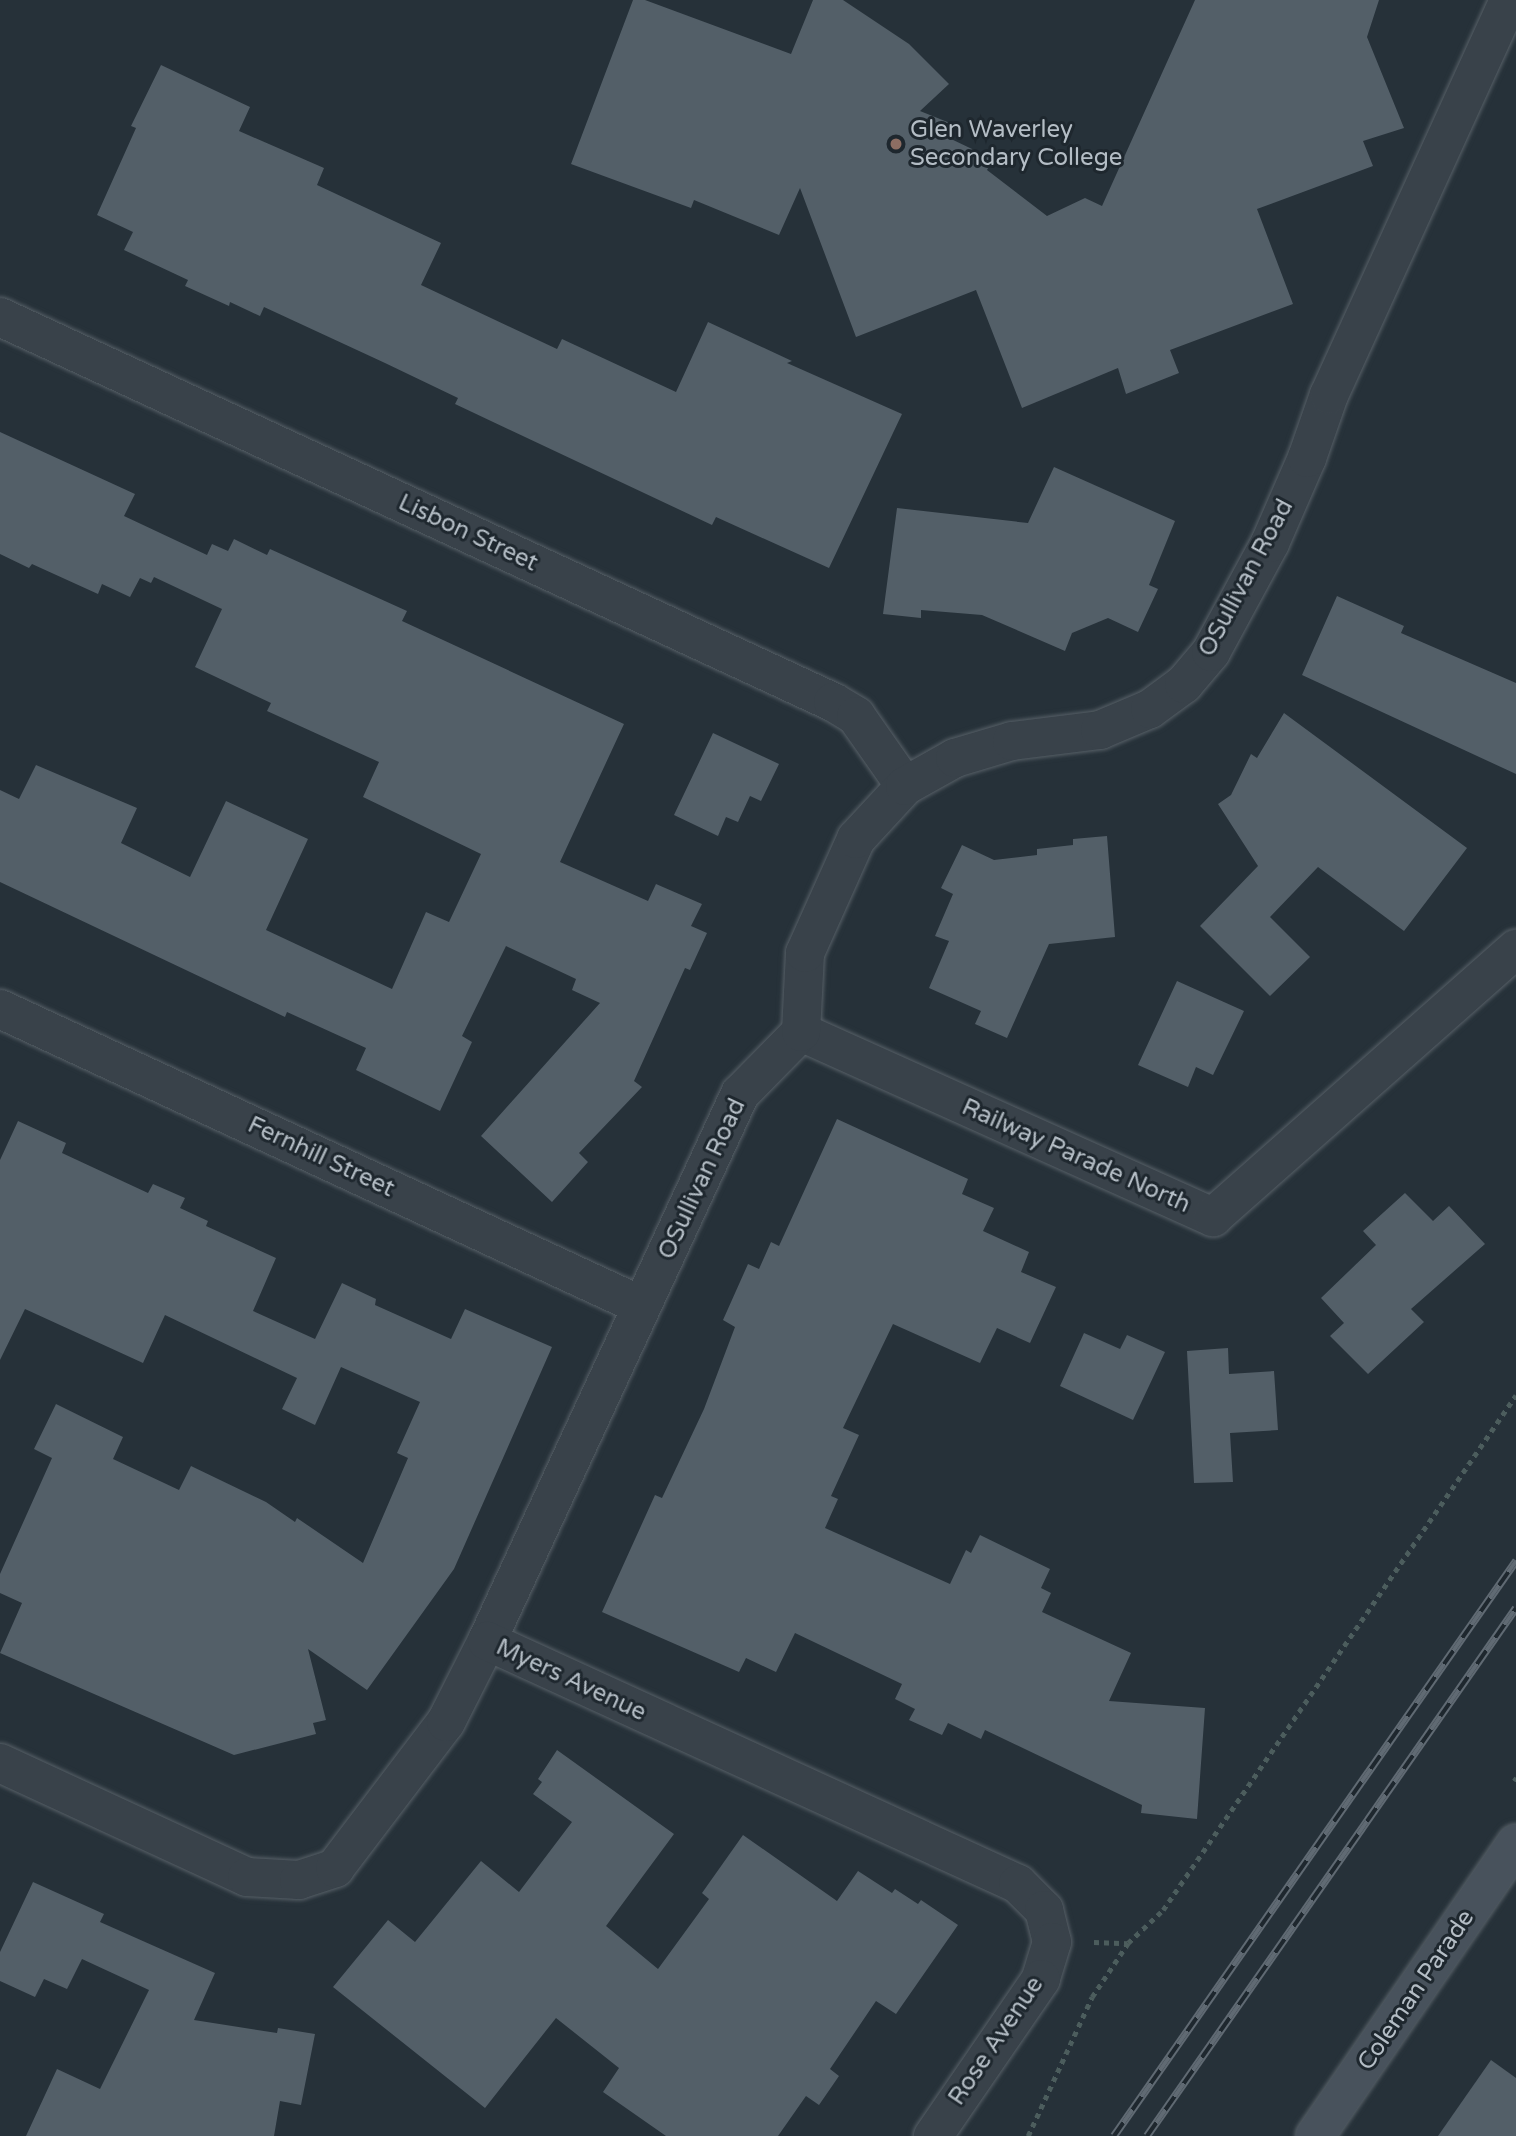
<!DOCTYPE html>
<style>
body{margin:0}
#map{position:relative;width:1516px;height:2136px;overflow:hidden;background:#263139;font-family:"Varela Round",sans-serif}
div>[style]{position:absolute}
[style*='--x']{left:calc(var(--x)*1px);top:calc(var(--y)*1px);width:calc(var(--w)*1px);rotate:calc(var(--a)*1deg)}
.building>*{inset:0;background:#535f68}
.path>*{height:4.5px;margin-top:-2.25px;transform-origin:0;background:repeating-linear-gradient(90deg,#4c5d5d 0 5px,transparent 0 10px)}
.roads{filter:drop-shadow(0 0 2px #576067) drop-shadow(0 0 2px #576067)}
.street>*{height:38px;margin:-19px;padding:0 19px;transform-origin:19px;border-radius:19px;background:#39424a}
.secondary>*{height:38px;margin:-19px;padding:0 19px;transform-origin:19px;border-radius:19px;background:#48525c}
.rail>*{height:8px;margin-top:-4px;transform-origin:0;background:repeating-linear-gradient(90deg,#1e272e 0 16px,#606a73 0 32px);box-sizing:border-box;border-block:2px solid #606a73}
.dots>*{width:19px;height:19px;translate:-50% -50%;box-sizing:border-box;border:4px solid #1e272e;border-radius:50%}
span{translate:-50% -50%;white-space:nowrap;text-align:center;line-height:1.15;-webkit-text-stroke:6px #1e272e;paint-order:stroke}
.poi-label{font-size:24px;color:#b4bdc5}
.left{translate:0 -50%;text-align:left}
.street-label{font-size:24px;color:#b4bdc5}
</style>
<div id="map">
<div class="building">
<div style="clip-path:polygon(633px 0,645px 0,791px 54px,813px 0,843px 0,909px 44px,949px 84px,920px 111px,955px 125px,949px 138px,993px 159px,987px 170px,1047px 216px,1085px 198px,1102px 206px,1195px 0,1379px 0,1367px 37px,1404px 128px,1363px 141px,1373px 166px,1257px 209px,1293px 304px,1170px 350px,1179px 373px,1126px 394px,1118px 368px,1022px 408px,976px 290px,856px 337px,800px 188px,779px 235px,694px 200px,691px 208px,571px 164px)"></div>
<div style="clip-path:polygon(161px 65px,250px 107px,239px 131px,324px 168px,317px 185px,441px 243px,421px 285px,557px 349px,562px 339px,676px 392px,708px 322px,792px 361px,787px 363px,902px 414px,829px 568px,716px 517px,712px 525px,455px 404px,458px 398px,385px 363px,264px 307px,260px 316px,230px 302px,229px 306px,185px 286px,188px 280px,124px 250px,133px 232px,97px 215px,136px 128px,131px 126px)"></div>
<div style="clip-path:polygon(0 432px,135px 494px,124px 516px,207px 555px,212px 544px,228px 551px,234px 539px,267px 555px,270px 549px,407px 611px,402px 621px,624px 724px,560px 862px,648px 901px,656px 884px,702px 904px,691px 926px,707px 933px,690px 970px,685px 968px,634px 1081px,642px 1087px,579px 1153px,588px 1162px,552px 1202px,481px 1136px,600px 1003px,572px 990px,576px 979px,506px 946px,462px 1036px,472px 1042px,440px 1111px,356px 1070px,366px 1048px,287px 1012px,285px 1017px,0 882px,0 790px,19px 799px,36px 765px,137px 808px,121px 843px,190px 877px,226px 801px,308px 839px,266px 930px,392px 989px,426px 912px,449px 922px,481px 854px,363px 797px,379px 762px,267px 711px,271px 703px,195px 667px,222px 609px,154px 577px,151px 583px,140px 578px,130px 597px,102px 584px,98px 594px,32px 564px,29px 568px,0 554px)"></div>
<div style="clip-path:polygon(1054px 467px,1175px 521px,1149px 585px,1158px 589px,1138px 632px,1108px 618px,1072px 633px,1065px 651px,982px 615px,921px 610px,921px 618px,883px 614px,897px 508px,1028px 523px)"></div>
<div style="clip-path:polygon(1337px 596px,1404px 626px,1401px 633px,1516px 683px,1516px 774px,1302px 675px)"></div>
<div style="clip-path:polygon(1284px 713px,1467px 848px,1404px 931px,1318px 867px,1270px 917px,1310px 957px,1270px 996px,1200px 926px,1258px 866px,1218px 804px,1231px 795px,1251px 754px,1257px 758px)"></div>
<div style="clip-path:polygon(713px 733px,779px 764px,761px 801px,750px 796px,738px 822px,726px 817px,718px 836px,674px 815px)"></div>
<div style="clip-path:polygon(1107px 836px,1115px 937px,1049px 944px,1007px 1038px,975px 1024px,981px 1011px,929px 988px,949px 941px,935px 936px,953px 894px,941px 888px,962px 845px,994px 860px,1037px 855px,1037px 849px,1073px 845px,1073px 839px)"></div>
<div style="clip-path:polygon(1177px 981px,1244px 1011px,1213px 1075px,1196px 1067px,1188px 1087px,1138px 1065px)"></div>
<div style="clip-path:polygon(837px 1119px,968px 1179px,962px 1194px,994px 1208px,983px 1231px,1029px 1252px,1021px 1272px,1056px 1287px,1030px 1343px,997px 1328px,980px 1363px,893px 1324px,843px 1428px,859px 1435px,831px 1496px,838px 1499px,825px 1528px,950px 1584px,966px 1550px,971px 1553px,980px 1535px,1050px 1569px,1041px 1588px,1051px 1593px,1042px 1612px,1131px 1653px,1109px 1701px,1205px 1708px,1197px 1819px,1141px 1813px,1142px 1805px,985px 1730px,981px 1739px,948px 1723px,942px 1735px,909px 1720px,915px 1709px,895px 1699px,902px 1684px,795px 1633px,776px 1672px,746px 1658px,739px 1672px,602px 1612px,655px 1495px,662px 1498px,704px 1409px,735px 1327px,723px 1320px,748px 1264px,759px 1269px,771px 1242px,779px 1246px)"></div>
<div style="clip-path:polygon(18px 1121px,66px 1143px,62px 1153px,148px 1193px,153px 1184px,185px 1198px,180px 1208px,208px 1221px,206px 1226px,276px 1258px,253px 1311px,315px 1339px,342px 1283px,376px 1299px,375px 1305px,451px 1339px,465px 1309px,552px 1347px,454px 1569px,367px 1690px,308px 1649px,326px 1720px,313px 1723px,316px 1734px,234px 1755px,0 1653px,22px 1603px,0 1593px,0 1574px,52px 1458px,34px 1449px,56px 1404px,123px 1437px,113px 1459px,179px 1490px,191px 1466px,266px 1502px,295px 1522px,297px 1518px,363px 1563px,408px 1458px,397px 1453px,420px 1402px,341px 1367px,315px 1425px,282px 1409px,297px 1378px,165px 1315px,143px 1363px,25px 1309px,0 1360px,0 1160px)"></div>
<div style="clip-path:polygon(1405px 1193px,1433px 1221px,1449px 1206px,1485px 1244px,1411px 1309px,1424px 1322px,1368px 1374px,1330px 1336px,1344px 1323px,1321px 1298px,1376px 1245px,1363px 1231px)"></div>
<div style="clip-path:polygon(1084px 1333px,1120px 1349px,1127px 1335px,1165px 1352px,1133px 1420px,1060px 1386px)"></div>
<div style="clip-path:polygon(1228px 1348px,1229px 1374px,1274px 1371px,1278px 1430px,1230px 1433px,1233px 1482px,1194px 1483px,1187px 1351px)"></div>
<div style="clip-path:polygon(557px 1750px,674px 1834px,606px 1926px,658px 1969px,709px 1899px,702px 1893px,743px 1835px,837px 1901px,858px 1871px,892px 1893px,895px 1889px,918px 1904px,921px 1900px,958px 1925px,896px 2014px,876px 2001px,830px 2069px,839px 2076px,819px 2105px,806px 2096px,778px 2136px,666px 2136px,603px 2092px,619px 2068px,556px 2018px,485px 2108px,333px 1987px,388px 1920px,415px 1942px,481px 1861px,519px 1892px,572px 1822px,533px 1794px,542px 1782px,538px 1779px)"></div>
<div style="clip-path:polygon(33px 1882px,104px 1914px,100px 1922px,215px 1973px,194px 2020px,277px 2033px,278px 2028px,315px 2034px,301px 2105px,280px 2101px,274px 2136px,26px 2136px,57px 2069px,100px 2089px,149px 1990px,82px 1959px,67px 1989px,44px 1979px,35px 1997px,0 1981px,0 1952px)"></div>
<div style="clip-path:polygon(1491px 2060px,1516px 2078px,1516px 2136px,1438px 2136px)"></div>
</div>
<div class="path">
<div style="--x:1514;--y:1781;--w:4;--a:-56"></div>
<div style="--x:1094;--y:1942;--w:33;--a:2"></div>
<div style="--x:1028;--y:2136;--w:153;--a:-65.3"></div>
<div style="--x:1092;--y:1997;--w:65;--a:-56.3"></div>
<div style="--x:1128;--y:1943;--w:48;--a:-43.3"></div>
<div style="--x:1163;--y:1910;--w:624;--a:-55.57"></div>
</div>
<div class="roads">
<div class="street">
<div style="--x:0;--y:317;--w:918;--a:24.81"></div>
<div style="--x:833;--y:702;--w:27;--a:31"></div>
<div style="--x:856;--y:716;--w:85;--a:55"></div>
<div style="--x:0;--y:1009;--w:707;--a:24.83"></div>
<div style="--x:801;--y:1032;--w:452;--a:24.2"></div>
<div style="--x:1213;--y:1217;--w:405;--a:-41.5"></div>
<div style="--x:487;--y:1641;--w:603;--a:-65.18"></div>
<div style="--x:740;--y:1094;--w:87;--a:-45.5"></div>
<div style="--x:801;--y:1032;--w:79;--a:-87.1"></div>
<div style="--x:805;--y:953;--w:125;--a:-65.9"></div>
<div style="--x:856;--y:839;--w:72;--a:-47.2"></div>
<div style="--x:905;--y:786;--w:57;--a:-29.2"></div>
<div style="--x:955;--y:758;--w:59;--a:-16.6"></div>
<div style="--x:1012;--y:741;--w:89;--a:-7.1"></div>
<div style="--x:1100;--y:730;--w:54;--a:-22.8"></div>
<div style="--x:1150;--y:709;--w:42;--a:-36.3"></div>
<div style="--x:1184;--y:684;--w:42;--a:-49.8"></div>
<div style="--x:1211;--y:652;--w:124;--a:-61.6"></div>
<div style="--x:1270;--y:543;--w:93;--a:-66.5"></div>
<div style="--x:1307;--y:458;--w:67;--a:-70.8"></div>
<div style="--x:1329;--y:395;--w:434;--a:-65.5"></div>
<div style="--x:0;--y:1763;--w:272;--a:24.8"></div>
<div style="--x:247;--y:1877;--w:52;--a:3.3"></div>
<div style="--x:299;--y:1880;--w:38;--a:-18"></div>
<div style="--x:335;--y:1868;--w:183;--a:-52.8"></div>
<div style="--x:446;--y:1722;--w:91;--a:-63.2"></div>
<div style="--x:487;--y:1641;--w:584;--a:24.59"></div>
<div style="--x:1018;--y:1884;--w:37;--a:45"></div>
<div style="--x:1044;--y:1910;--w:33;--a:76"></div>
<div style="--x:1052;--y:1942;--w:39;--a:107"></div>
<div style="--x:1041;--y:1979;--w:191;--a:124.5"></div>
</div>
<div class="secondary">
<div style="--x:1315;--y:2136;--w:355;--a:-55.5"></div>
</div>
</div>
<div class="rail">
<div style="--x:1114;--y:2136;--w:702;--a:-55.04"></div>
<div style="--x:1147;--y:2136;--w:644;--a:-55.05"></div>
</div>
<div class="dots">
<div style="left:896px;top:144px;background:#8d6e63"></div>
</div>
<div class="poi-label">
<span class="left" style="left:910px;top:144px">Glen Waverley<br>Secondary College</span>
</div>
<div class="street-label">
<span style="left:468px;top:533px;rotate:25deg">Lisbon Street</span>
<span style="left:1246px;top:578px;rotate:-62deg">OSullivan Road</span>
<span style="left:1076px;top:1156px;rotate:24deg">Railway Parade North</span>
<span style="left:321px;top:1157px;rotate:25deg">Fernhill Street</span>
<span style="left:702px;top:1179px;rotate:-65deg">OSullivan Road</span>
<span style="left:571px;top:1680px;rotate:25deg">Myers Avenue</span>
<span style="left:1416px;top:1990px;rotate:-56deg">Coleman Parade</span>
<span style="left:996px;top:2041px;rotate:-56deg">Rose Avenue</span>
</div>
</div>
